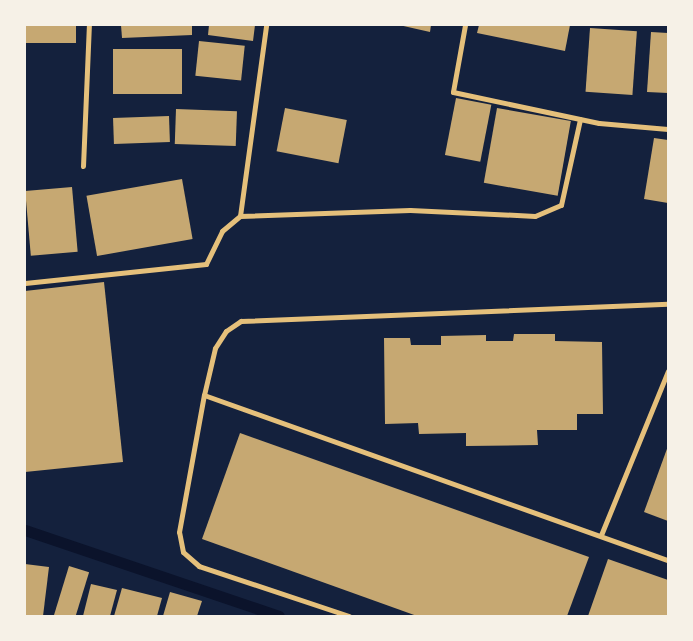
<!DOCTYPE html>
<style>
body{margin:0}
#map{position:relative;width:693px;height:641px;overflow:hidden;background:#14213d;font-family:"Varela Round",sans-serif}
div>[style]{position:absolute}
[style*='--x']{left:calc(var(--x)*1px);top:calc(var(--y)*1px);width:calc(var(--w)*1px);rotate:calc(var(--a)*1deg)}
.stream>*{height:11px;margin:-5.5px;padding:0 5.5px;transform-origin:5.5px;border-radius:5.5px;background:#0b132b}
.building>*{inset:0;background:#c6a872;transform-origin:0 0}
.minor>*{height:5px;margin:-2.5px;padding:0 2.5px;transform-origin:2.5px;border-radius:2.5px;background:#e5c07b}
span{translate:-50% -50%;white-space:nowrap;text-align:center;line-height:1.15;-webkit-text-stroke:4.5px #f6f1e7;paint-order:stroke}
.frame{position:absolute;inset:0;border:26px solid #f6f1e7;pointer-events:none}
</style>
<div id="map">
<div class="stream">
<div style="--x:25;--y:530;--w:268;--a:18.7"></div>
</div>
<div class="building">
<div style="left:25px;top:25px;width:51px;height:18px"></div>
<div style="clip-path:polygon(121px 25px,192px 25px,192px 35px,122px 38px)"></div>
<div style="clip-path:polygon(209px 25px,255px 25px,253px 41px,208px 35px)"></div>
<div style="clip-path:polygon(399px 25px,431px 25px,430px 32px)"></div>
<div style="clip-path:polygon(479px 25px,570px 25px,565px 51px,477px 33px)"></div>
<div style="left:590px;top:28px;width:47px;height:64px;rotate:4deg"></div>
<div style="clip-path:polygon(651px 32px,668px 33px,668px 93px,647px 92px)"></div>
<div style="left:199px;top:41px;width:46px;height:35px;rotate:6deg"></div>
<div style="left:182px;top:49px;width:45px;height:69px;rotate:90deg"></div>
<div style="left:456px;top:98px;width:36px;height:58px;rotate:11deg"></div>
<div style="left:285px;top:108px;width:63px;height:44px;rotate:11deg"></div>
<div style="left:497px;top:108px;width:75px;height:76px;rotate:10deg"></div>
<div style="left:176px;top:109px;width:61px;height:35px;rotate:2deg"></div>
<div style="left:169px;top:116px;width:26px;height:56px;rotate:88deg"></div>
<div style="clip-path:polygon(654px 138px,668px 140px,668px 203px,644px 199px)"></div>
<div style="left:182px;top:179px;width:61px;height:97px;rotate:80deg"></div>
<div style="left:72px;top:187px;width:65px;height:47px;rotate:85deg"></div>
<div style="clip-path:polygon(104px 282px,123px 462px,25px 472px,25px 291px)"></div>
<div style="clip-path:polygon(514px 334px,555px 334px,555px 341px,602px 342px,603px 414px,577px 414px,577px 430px,537px 430px,538px 445px,466px 446px,466px 433px,419px 434px,418px 423px,385px 424px,384px 338px,410px 338px,411px 345px,441px 345px,441px 336px,486px 335px,486px 341px,513px 341px)"></div>
<div style="clip-path:polygon(240px 433px,589px 557px,567px 616px,417px 616px,202px 539px)"></div>
<div style="clip-path:polygon(668px 446px,668px 521px,644px 512px)"></div>
<div style="clip-path:polygon(608px 559px,668px 580px,668px 616px,588px 616px)"></div>
<div style="clip-path:polygon(25px 564px,49px 567px,43px 616px,25px 616px)"></div>
<div style="left:69px;top:566px;width:21px;height:52px;rotate:17deg"></div>
<div style="clip-path:polygon(91px 584px,117px 590px,110px 616px,83px 616px)"></div>
<div style="clip-path:polygon(122px 588px,162px 598px,157px 616px,114px 616px)"></div>
<div style="clip-path:polygon(170px 592px,202px 601px,197px 616px,163px 616px)"></div>
</div>
<div class="minor">
<div style="--x:465;--y:25;--w:68;--a:100.2"></div>
<div style="--x:453;--y:92;--w:149;--a:12"></div>
<div style="--x:599;--y:123;--w:69;--a:5"></div>
<div style="--x:83;--y:166;--w:141;--a:-87.6"></div>
<div style="--x:240;--y:216;--w:193;--a:-82.2"></div>
<div style="--x:25;--y:283;--w:182;--a:-6"></div>
<div style="--x:206;--y:264;--w:37;--a:-64"></div>
<div style="--x:222;--y:231;--w:23;--a:-40"></div>
<div style="--x:240;--y:216;--w:170;--a:-2"></div>
<div style="--x:410;--y:210;--w:125;--a:2.7"></div>
<div style="--x:535;--y:216;--w:28;--a:-23"></div>
<div style="--x:561;--y:205;--w:88;--a:-77.5"></div>
<div style="--x:204;--y:395;--w:492;--a:19.6"></div>
<div style="--x:601;--y:535;--w:177;--a:-67.8"></div>
<div style="--x:349;--y:616;--w:158;--a:-161.6"></div>
<div style="--x:199;--y:566;--w:21;--a:-139"></div>
<div style="--x:183;--y:552;--w:20;--a:-101"></div>
<div style="--x:179;--y:532;--w:139;--a:-79.7"></div>
<div style="--x:204;--y:395;--w:48;--a:-76.8"></div>
<div style="--x:215;--y:348;--w:20;--a:-57"></div>
<div style="--x:226;--y:331;--w:18;--a:-34"></div>
<div style="--x:241;--y:321;--w:427;--a:-2.3"></div>
</div>
<div class="frame"></div>
</div>
